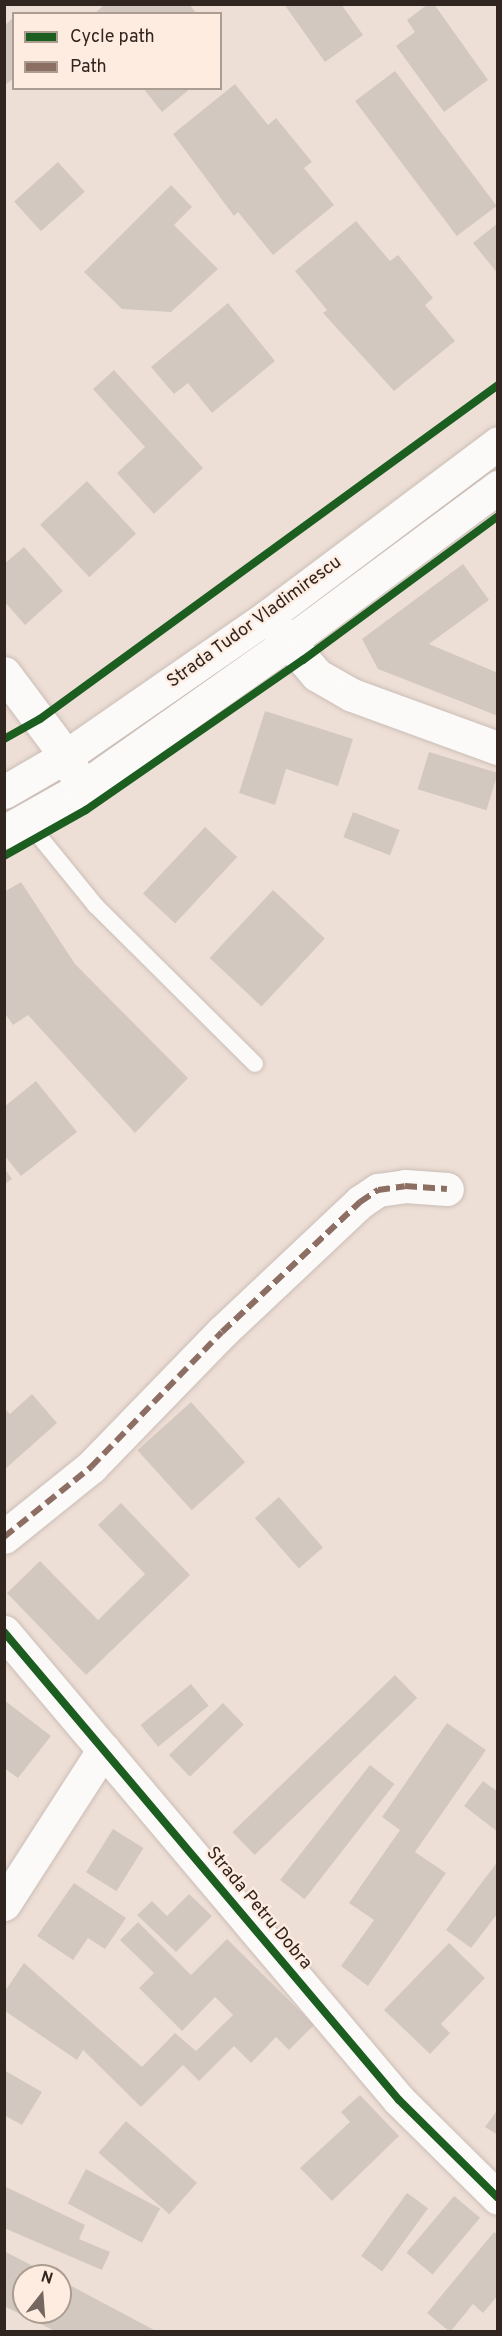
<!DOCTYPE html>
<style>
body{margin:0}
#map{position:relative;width:502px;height:2336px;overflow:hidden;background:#eedfd6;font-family:Overpass,sans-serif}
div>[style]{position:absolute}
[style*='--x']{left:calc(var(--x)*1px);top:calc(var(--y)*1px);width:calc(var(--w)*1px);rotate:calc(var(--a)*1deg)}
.building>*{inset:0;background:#d3c8c0;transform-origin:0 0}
.roads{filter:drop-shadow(0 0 2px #cabeb7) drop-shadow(0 0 2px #cabeb7)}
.lane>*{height:16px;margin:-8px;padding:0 8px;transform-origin:8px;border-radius:8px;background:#fcfaf9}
.street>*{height:33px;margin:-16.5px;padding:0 16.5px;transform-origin:16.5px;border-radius:16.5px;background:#fcfaf9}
.secondary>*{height:33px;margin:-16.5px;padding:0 16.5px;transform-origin:16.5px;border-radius:16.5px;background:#fcfaf9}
.primary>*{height:33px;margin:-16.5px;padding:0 16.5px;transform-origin:16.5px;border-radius:16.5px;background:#fcfaf9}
.quiet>*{height:6px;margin-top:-3px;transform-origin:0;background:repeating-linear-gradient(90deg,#8d6e63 0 12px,transparent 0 18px)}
.cycleway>*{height:8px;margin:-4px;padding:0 4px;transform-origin:4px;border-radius:4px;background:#1b5e20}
span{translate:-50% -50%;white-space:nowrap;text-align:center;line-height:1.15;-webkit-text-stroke:4.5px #feece1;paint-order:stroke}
.street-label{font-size:18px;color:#31261f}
.frame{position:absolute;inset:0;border:6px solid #31261f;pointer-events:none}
.legend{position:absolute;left:12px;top:12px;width:210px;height:78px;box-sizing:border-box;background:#feece1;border:2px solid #ac9d93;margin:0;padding:8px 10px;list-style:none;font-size:18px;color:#31261f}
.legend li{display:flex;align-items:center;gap:12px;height:30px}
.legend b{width:30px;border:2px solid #ac9d93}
.north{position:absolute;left:12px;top:2264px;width:60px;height:60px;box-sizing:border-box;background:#feece1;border:2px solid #ac9d93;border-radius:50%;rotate:17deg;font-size:16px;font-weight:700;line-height:24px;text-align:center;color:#31261f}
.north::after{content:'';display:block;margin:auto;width:21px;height:27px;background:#73675f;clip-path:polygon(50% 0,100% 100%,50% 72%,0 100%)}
</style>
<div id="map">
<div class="building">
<div style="clip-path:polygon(105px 4px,189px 4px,197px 14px,94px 14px)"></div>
<div style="clip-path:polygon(284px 4px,341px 4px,363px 35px,325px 62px)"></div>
<div style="clip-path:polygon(428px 4px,434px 4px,488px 80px,444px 112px,396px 46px,415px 32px,407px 20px)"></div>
<div style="clip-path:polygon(14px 17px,14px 78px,4px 86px,4px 26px)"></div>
<div style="left:395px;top:71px;width:169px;height:50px;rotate:53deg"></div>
<div style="clip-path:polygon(235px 84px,268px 125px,276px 118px,312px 162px,304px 168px,334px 205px,273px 255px,238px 212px,234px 216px,173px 134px)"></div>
<div style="clip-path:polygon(143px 88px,191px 88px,162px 112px)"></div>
<div style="left:58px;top:162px;width:40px;height:59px;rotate:48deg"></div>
<div style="clip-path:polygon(171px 185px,192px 207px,174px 225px,218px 269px,171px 312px,122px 309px,84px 272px)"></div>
<div style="clip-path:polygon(356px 221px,390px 261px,398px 255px,433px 298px,425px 305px,455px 341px,394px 391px,323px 313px,327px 310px,295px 271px)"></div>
<div style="clip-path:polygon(498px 223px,498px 274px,473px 243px)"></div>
<div style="clip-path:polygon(228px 303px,275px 361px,212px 413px,188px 383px,174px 394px,151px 367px)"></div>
<div style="clip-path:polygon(114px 370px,203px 468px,154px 514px,117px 473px,145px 447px,93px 389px)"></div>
<div style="left:87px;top:481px;width:72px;height:64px;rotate:47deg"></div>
<div style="clip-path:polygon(24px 547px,63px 591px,25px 625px,4px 601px,4px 564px)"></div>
<div style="clip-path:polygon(463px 564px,489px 600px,429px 644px,498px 673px,498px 716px,378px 669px,362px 639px)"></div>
<div style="clip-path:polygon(265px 711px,353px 739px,338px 786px,286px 769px,275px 805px,239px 793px)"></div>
<div style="left:429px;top:752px;width:72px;height:39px;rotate:17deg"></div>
<div style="left:353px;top:812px;width:50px;height:27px;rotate:21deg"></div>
<div style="left:205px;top:827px;width:44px;height:91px;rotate:43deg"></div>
<div style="clip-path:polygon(21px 882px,75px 964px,188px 1078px,135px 1133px,28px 1015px,13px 1025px,4px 1012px,4px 892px)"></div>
<div style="left:273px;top:890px;width:71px;height:93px;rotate:43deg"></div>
<div style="clip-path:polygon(36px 1081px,77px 1132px,21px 1176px,4px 1155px,4px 1107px)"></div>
<div style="clip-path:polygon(4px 1168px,12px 1179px,4px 1185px)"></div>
<div style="clip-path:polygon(32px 1394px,57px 1423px,4px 1470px,4px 1408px,10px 1414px)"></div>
<div style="left:191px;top:1402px;width:81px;height:72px;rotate:48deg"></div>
<div style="left:279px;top:1497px;width:67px;height:32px;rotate:49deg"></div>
<div style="clip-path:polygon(121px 1503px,190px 1575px,86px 1675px,7px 1593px,40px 1561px,98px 1620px,145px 1574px,98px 1525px)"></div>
<div style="left:395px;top:1675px;width:32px;height:226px;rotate:46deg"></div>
<div style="left:191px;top:1684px;width:28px;height:65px;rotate:51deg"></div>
<div style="clip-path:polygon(4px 1700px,51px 1736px,18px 1778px,4px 1768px)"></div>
<div style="left:223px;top:1703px;width:30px;height:75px;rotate:46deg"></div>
<div style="clip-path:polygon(447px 1723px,486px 1750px,415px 1852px,446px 1873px,368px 1986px,341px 1966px,374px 1920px,349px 1903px,400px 1830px,382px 1817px)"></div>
<div style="left:370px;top:1765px;width:31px;height:146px;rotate:38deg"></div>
<div style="clip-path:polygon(483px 1781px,498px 1792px,498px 1832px,464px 1806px)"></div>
<div style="left:113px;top:1829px;width:36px;height:51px;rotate:32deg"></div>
<div style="clip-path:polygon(498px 1861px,498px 1913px,471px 1948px,446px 1930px)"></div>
<div style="clip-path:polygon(74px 1883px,126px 1918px,105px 1949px,88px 1938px,73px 1960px,37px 1936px)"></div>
<div style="clip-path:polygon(189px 1894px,212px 1916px,176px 1952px,137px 1915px,152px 1901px,167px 1916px)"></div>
<div style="clip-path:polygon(138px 1922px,191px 1975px,227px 1939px,314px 2025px,289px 2050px,276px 2037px,251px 2063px,234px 2046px,199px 2081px,183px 2065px,141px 2107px,83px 2050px,77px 2060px,5px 2011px,5px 1991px,24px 1963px,142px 2067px,175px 2033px,196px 2051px,233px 2015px,215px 1997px,182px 2031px,139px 1988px,154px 1973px,120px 1940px)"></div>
<div style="clip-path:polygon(449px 1943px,485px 1978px,441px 2024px,450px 2033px,430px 2054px,384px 2010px)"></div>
<div style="clip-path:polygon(4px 2070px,42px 2092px,22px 2125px,4px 2115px)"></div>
<div style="clip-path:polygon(360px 2095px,399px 2136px,332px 2201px,300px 2168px,350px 2122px,341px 2112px)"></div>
<div style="clip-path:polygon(498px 2109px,498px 2135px,485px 2127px)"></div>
<div style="left:126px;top:2121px;width:94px;height:42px;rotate:41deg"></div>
<div style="left:86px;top:2169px;width:84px;height:39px;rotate:28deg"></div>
<div style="clip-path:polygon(4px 2186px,85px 2225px,79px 2239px,110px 2252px,102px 2270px,4px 2228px)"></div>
<div style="left:407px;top:2193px;width:26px;height:78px;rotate:36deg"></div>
<div style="left:454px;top:2196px;width:34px;height:74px;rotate:40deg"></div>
<div style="clip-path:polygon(494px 2232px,498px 2235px,498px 2295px,483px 2313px,473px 2304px,450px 2332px,427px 2313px)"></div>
<div style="clip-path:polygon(4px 2251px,52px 2276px,24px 2276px,24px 2312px,60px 2312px,60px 2280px,158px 2332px,57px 2332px,4px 2306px)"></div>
</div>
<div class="roads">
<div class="lane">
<div style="--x:26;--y:820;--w:111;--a:50.9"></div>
<div style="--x:96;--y:906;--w:224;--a:44.8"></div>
</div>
<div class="street">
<div style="--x:4;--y:673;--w:104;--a:53.2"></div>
<div style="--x:66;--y:756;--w:36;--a:63"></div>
<div style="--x:4;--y:1537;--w:112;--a:-38.8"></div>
<div style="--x:91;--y:1467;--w:188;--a:-45.9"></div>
<div style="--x:222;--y:1332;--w:190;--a:-43.3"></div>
<div style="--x:360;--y:1202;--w:22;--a:-34"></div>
<div style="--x:378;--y:1190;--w:27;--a:-8"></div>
<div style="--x:405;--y:1186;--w:42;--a:4.1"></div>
<div style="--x:4;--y:1632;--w:612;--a:49.84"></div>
<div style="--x:399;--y:2100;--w:139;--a:44.7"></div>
<div style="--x:4;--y:1904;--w:184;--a:-57.2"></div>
</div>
<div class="secondary">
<div style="--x:270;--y:620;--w:72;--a:49.5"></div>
<div style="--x:317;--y:675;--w:40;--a:29.7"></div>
<div style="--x:352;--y:695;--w:155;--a:20"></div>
</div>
<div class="primary">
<div style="--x:4;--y:792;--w:72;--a:-30.1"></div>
<div style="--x:66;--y:756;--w:246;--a:-34.7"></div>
<div style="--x:268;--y:616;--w:288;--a:-36.9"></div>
<div style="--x:4;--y:832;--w:90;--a:-29.4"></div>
<div style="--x:82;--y:788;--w:267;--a:-35.2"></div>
<div style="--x:300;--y:634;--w:247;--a:-36.6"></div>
</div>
</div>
<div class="quiet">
<div style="--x:4;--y:1537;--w:112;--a:-38.8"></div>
<div style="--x:91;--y:1467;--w:188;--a:-45.9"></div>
<div style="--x:222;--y:1332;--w:190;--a:-43.3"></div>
<div style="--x:360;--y:1202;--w:22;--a:-34"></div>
<div style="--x:378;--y:1190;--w:27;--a:-8"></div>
<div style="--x:405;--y:1186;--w:42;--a:4.1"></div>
</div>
<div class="cycleway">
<div style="--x:4;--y:739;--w:41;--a:-29.1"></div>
<div style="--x:40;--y:719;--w:567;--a:-36.1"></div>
<div style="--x:4;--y:856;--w:94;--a:-29.3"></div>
<div style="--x:86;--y:810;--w:264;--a:-34.7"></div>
<div style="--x:303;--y:660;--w:242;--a:-36.4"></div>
<div style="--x:4;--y:1632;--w:612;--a:49.84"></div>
<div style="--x:399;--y:2100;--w:139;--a:44.7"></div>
</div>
<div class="street-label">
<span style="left:255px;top:623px;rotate:-36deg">Strada Tudor Vladimirescu</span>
<span style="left:258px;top:1909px;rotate:50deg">Strada Petru Dobra</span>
</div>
<div class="frame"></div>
<ul class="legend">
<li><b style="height:8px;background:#1b5e20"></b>Cycle path</li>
<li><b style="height:8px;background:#8d6e63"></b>Path</li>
</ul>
<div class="north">N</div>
</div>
